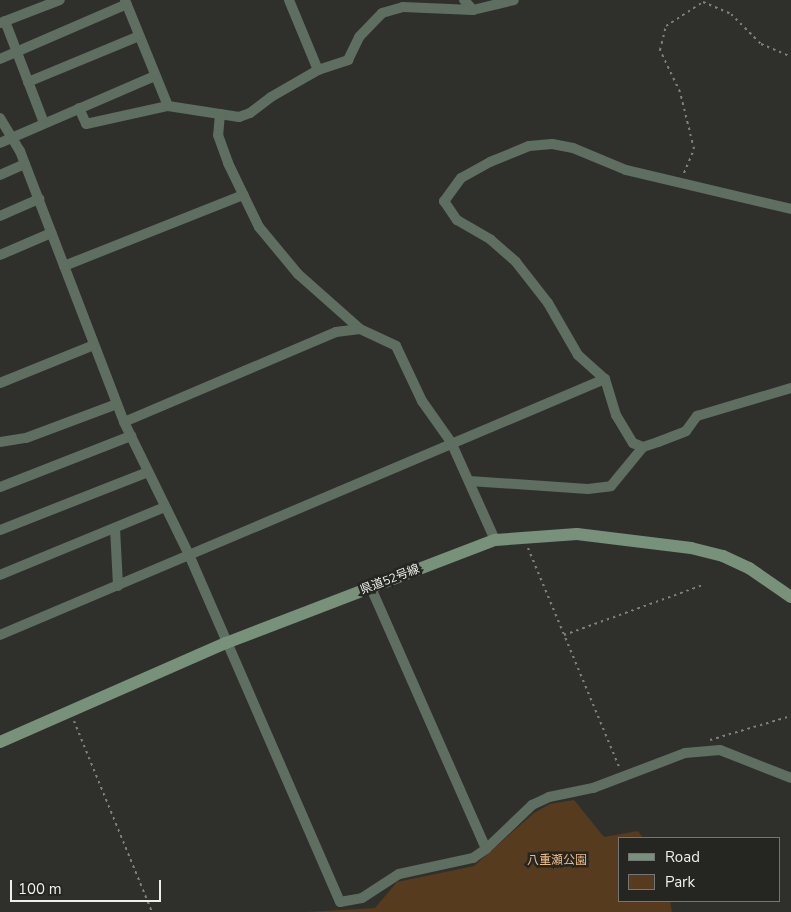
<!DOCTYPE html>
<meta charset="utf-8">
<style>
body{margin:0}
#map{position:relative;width:791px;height:912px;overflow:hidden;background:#2f302c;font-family:"Nunito Sans","Noto Sans JP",sans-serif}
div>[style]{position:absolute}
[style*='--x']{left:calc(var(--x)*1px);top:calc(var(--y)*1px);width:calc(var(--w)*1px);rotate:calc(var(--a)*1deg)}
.green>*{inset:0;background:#563b1e}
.path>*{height:2px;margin-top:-1px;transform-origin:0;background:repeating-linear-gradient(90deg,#7f807c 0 2.5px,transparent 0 6.5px)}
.street>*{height:10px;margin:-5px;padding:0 5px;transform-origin:5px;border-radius:5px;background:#5e6e60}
.secondary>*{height:12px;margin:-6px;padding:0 6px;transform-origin:6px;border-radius:6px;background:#78917b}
span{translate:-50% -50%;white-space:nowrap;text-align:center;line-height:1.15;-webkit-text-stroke:5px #252622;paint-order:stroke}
.street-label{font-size:12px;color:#eeefec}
.park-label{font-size:12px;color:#eeba83}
.legend{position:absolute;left:618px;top:837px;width:162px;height:65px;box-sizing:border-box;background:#252622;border:1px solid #757673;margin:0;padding:6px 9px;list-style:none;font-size:15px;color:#eeefec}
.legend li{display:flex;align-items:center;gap:10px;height:25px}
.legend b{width:25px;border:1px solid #757673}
.scale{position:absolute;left:10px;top:880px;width:151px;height:22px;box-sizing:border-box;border:2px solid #eeefec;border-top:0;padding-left:6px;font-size:15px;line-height:18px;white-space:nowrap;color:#eeefec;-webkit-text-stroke:4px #252622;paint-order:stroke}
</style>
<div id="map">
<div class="green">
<div style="clip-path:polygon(574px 800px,604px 837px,638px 831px,643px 838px,620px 838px,620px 901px,670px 901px,672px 912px,306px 912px,375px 908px,397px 882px,474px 866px,534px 813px,550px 804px)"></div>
</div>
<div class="path">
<div style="--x:684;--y:173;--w:26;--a:-67"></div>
<div style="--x:694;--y:149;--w:59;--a:-103.8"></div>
<div style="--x:680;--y:92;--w:47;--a:-115.5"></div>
<div style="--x:660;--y:50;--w:25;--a:-76"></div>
<div style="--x:666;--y:26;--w:44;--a:-33"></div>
<div style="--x:703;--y:2;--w:30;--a:23"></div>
<div style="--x:731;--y:14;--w:42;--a:45"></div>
<div style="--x:761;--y:44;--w:33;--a:23"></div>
<div style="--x:528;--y:548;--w:237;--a:67.4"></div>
<div style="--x:564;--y:635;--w:148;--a:-19.8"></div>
<div style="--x:74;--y:721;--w:206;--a:67.8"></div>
<div style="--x:710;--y:740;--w:84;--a:-16.5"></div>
</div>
<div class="street">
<div style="--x:125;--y:0;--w:114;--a:67.9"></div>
<div style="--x:168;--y:106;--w:72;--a:8.8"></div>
<div style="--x:239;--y:117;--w:12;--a:-20"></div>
<div style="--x:250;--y:113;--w:26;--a:-37"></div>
<div style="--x:271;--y:97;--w:54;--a:-29.9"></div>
<div style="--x:318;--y:70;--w:32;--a:-18"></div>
<div style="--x:348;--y:60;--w:25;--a:-64"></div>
<div style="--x:359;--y:37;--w:33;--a:-46"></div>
<div style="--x:382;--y:13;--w:22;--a:-16"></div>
<div style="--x:403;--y:7;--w:70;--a:2.5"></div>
<div style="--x:473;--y:10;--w:42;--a:-13.7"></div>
<div style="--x:289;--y:0;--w:76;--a:67.5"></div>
<div style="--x:464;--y:0;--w:13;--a:48"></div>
<div style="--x:5;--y:21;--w:109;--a:69.1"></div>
<div style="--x:0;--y:23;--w:64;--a:-21"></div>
<div style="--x:0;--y:59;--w:138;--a:-23.4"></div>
<div style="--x:28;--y:82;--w:120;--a:-22.5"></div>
<div style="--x:79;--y:108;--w:17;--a:66"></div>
<div style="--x:86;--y:124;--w:84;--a:-12.4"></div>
<div style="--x:220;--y:114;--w:21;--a:95"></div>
<div style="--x:218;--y:135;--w:30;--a:70"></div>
<div style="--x:228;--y:163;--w:71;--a:64.2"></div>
<div style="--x:259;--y:227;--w:61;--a:50.3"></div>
<div style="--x:298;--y:274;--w:83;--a:41.6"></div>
<div style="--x:0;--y:118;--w:39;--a:59"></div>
<div style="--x:20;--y:151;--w:290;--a:69"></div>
<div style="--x:124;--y:422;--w:150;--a:63.9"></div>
<div style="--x:190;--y:557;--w:376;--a:66.5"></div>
<div style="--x:340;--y:902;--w:22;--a:-10"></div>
<div style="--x:362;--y:898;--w:44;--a:-33"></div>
<div style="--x:399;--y:874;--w:76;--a:-12.2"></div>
<div style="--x:473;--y:858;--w:16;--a:-35"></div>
<div style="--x:0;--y:143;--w:169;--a:-23.4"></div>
<div style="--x:0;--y:175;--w:27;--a:-24"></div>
<div style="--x:791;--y:209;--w:170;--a:-166.7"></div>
<div style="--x:626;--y:170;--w:57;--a:-157.5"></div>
<div style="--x:573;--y:148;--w:21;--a:-169"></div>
<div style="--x:552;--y:144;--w:23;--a:175"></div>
<div style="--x:529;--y:146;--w:42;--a:157.7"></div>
<div style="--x:490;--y:162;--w:33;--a:151"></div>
<div style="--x:461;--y:178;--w:29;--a:126"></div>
<div style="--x:444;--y:201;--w:23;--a:56"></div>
<div style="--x:457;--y:220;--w:39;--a:30"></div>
<div style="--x:491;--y:240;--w:33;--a:41"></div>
<div style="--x:516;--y:262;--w:52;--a:52"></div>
<div style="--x:548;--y:303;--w:60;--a:60"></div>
<div style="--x:578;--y:355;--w:36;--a:42"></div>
<div style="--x:605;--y:379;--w:38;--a:73"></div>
<div style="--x:616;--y:415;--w:33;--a:59"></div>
<div style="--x:633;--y:443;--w:11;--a:22"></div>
<div style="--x:643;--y:447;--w:16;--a:-18"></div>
<div style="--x:658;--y:442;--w:30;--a:-21"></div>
<div style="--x:686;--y:431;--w:19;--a:-54"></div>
<div style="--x:697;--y:416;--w:98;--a:-16.6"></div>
<div style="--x:0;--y:216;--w:43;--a:-23.6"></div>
<div style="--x:0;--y:255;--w:56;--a:-23.3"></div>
<div style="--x:64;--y:266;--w:193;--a:-21.6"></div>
<div style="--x:0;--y:383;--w:101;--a:-22"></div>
<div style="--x:124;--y:422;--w:230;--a:-23"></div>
<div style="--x:336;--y:332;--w:24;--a:-7"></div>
<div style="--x:360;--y:329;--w:40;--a:25"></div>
<div style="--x:396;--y:346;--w:61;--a:64.7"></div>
<div style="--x:422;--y:401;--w:50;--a:54.7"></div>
<div style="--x:451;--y:442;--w:107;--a:65.8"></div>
<div style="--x:0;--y:442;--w:26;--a:-9"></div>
<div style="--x:26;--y:438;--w:97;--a:-20.5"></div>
<div style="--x:469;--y:481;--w:119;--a:3.8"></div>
<div style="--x:588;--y:489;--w:23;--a:-7"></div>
<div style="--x:611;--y:486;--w:50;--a:-50.6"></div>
<div style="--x:0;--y:487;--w:141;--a:-21.3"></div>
<div style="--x:115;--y:528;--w:58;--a:87"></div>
<div style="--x:0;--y:530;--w:159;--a:-21.4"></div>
<div style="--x:0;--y:575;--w:178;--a:-22.4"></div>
<div style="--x:371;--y:588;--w:285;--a:66.2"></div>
<div style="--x:486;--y:849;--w:64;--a:-43.7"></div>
<div style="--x:532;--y:805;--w:19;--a:-25"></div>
<div style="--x:549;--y:797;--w:45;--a:-11.6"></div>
<div style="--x:593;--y:788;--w:98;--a:-20.8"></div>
<div style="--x:685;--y:753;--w:35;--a:-5"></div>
<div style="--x:720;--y:750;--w:76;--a:21.5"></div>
<div style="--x:0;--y:635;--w:657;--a:-22.94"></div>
</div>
<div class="secondary">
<div style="--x:0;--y:742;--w:247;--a:-23.7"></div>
<div style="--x:226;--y:643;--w:288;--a:-21"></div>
<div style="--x:495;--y:540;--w:82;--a:-4.2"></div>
<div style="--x:577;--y:534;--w:115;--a:7"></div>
<div style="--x:691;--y:548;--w:33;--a:14"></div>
<div style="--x:723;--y:556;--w:29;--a:25"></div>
<div style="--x:749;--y:568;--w:51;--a:34.6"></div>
</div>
<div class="street-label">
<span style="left:390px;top:580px;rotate:-21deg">県道52号線</span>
</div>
<div class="park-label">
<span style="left:557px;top:861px">八重瀬公園</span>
</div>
<ul class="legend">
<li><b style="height:6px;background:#78917b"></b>Road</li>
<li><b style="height:14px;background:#563b1e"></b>Park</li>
</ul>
<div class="scale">100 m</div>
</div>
